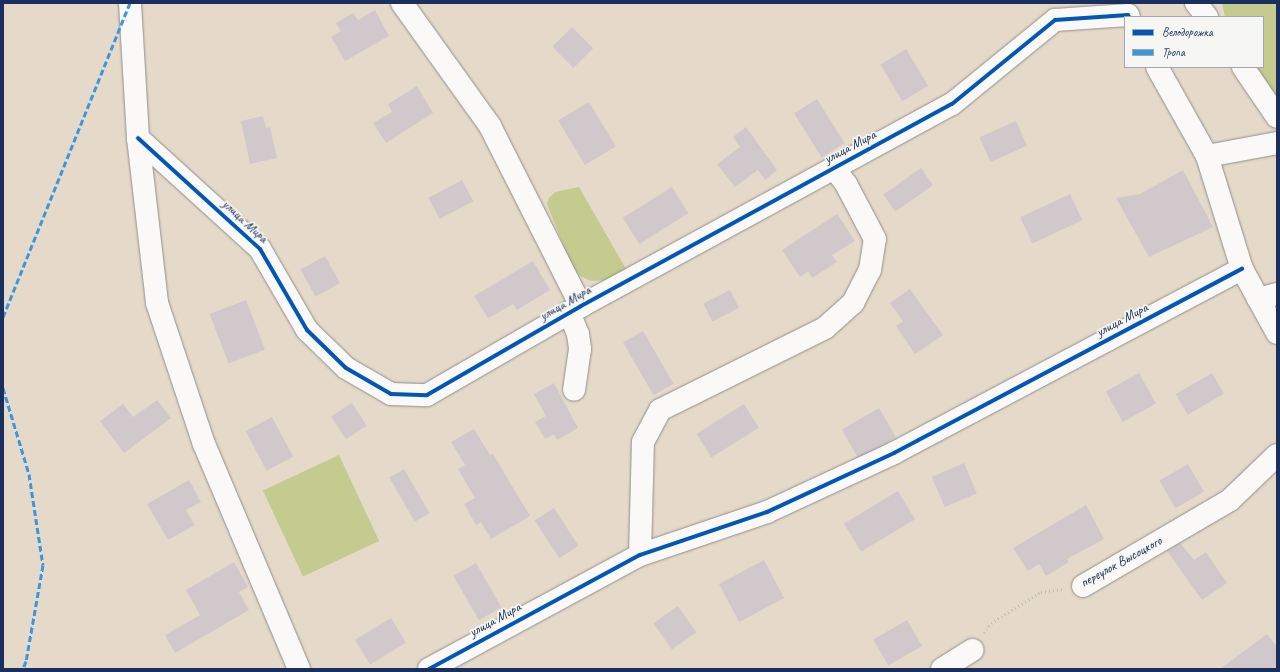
<!DOCTYPE html>
<meta charset="utf-8">
<style>
body{margin:0}
#map{position:relative;width:1280px;height:672px;overflow:hidden;background:#e5dac9;font-family:Caveat,sans-serif}
div>[style]{position:absolute}
[style*='--x']{left:calc(var(--x)*1px);top:calc(var(--y)*1px);width:calc(var(--w)*1px);rotate:calc(var(--a)*1deg)}
.green>*{inset:0;background:#c5ca8f;transform-origin:0 0}
.building>*{inset:0;background:#d1c8cb;transform-origin:0 0}
.path>*{height:2.5px;margin-top:-1.25px;transform-origin:0;background:repeating-linear-gradient(90deg,#bebec0 0 1px,transparent 0 4px)}
.roads{filter:drop-shadow(0 0 1px #908e8d) drop-shadow(0 0 1px #908e8d)}
.minor>*{height:22px;margin:-11px;padding:0 11px;transform-origin:11px;border-radius:11px;background:#fbf9f7}
.quiet>*{height:3px;margin-top:-1.5px;transform-origin:0;background:repeating-linear-gradient(90deg,#3a97de 0 6px,transparent 0 9px)}
.cycleway>*{height:4px;margin:-2px;padding:0 2px;transform-origin:2px;border-radius:2px;background:#0057b8}
span{translate:-50% -50%;white-space:nowrap;text-align:center;line-height:1.15;-webkit-text-stroke:3.5px #f6f6f2;paint-order:stroke}
.street-label{font-size:14px;color:#1b2f5e}
.frame{position:absolute;inset:0;border:4px solid #1b2f5e;pointer-events:none}
.legend{position:absolute;left:1124px;top:16px;width:140px;height:52px;box-sizing:border-box;background:#f6f6f2;border:1px solid #9ea6b7;margin:0;padding:5px 7px;list-style:none;font-size:12px;color:#1b2f5e}
.legend li{display:flex;align-items:center;gap:8px;height:20px}
.legend b{width:20px;border:1px solid #9ea6b7}
</style>
<div id="map">
<div class="green">
<div style="clip-path:polygon(1222px 3px,1277px 3px,1277px 100px,1254px 67px,1263px 67px,1263px 17px,1225px 17px)"></div>
<div style="clip-path:polygon(579px 187px,626px 269px,613px 280px,591px 281px,580px 276px,571px 264px,547px 204px,549px 198px,555px 192px)"></div>
<div style="left:339px;top:455px;width:95px;height:84px;rotate:65deg"></div>
</div>
<div class="building">
<div style="clip-path:polygon(375px 10px,389px 36px,345px 61px,331px 37px,341px 31px,336px 23px,353px 13px,358px 20px)"></div>
<div style="left:572px;top:27px;width:30px;height:28px;rotate:45deg"></div>
<div style="left:906px;top:49px;width:43px;height:30px;rotate:59deg"></div>
<div style="clip-path:polygon(417px 86px,433px 113px,386px 143px,373px 123px,392px 112px,388px 104px)"></div>
<div style="left:817px;top:99px;width:52px;height:27px;rotate:58deg"></div>
<div style="left:589px;top:102px;width:52px;height:36px;rotate:59deg"></div>
<div style="clip-path:polygon(263px 116px,266px 128px,270px 127px,277px 158px,250px 164px,241px 121px)"></div>
<div style="left:1016px;top:121px;width:27px;height:40px;rotate:66deg"></div>
<div style="clip-path:polygon(746px 127px,777px 170px,765px 180px,758px 170px,735px 187px,717px 164px,740px 147px,733px 137px)"></div>
<div style="left:921px;top:168px;width:21px;height:46px;rotate:55deg"></div>
<div style="clip-path:polygon(1183px 170px,1213px 227px,1149px 257px,1116px 198px,1140px 194px)"></div>
<div style="left:462px;top:180px;width:24px;height:38px;rotate:62deg"></div>
<div style="left:672px;top:187px;width:31px;height:58px;rotate:58deg"></div>
<div style="left:1070px;top:194px;width:29px;height:55px;rotate:65deg"></div>
<div style="clip-path:polygon(837px 214px,855px 241px,832px 255px,837px 262px,812px 278px,808px 271px,800px 277px,782px 250px)"></div>
<div style="left:325px;top:256px;width:31px;height:28px;rotate:61deg"></div>
<div style="clip-path:polygon(533px 261px,550px 290px,517px 310px,513px 304px,488px 318px,474px 296px)"></div>
<div style="clip-path:polygon(910px 289px,943px 335px,915px 354px,896px 326px,903px 321px,890px 303px)"></div>
<div style="left:730px;top:290px;width:20px;height:30px;rotate:63deg"></div>
<div style="left:246px;top:300px;width:53px;height:39px;rotate:69deg"></div>
<div style="left:643px;top:331px;width:61px;height:23px;rotate:60deg"></div>
<div style="left:1139px;top:373px;width:35px;height:38px;rotate:61deg"></div>
<div style="left:1212px;top:373px;width:24px;height:42px;rotate:60deg"></div>
<div style="clip-path:polygon(554px 383px,578px 428px,557px 440px,554px 434px,545px 439px,535px 422px,546px 416px,534px 394px)"></div>
<div style="clip-path:polygon(157px 400px,171px 418px,124px 453px,100px 421px,123px 404px,133px 417px)"></div>
<div style="left:352px;top:403px;width:27px;height:25px;rotate:57deg"></div>
<div style="left:744px;top:404px;width:28px;height:56px;rotate:58deg"></div>
<div style="left:879px;top:408px;width:34px;height:43px;rotate:60deg"></div>
<div style="left:272px;top:417px;width:45px;height:30px;rotate:62deg"></div>
<div style="clip-path:polygon(474px 429px,490px 455px,493px 454px,530px 516px,491px 539px,481px 522px,476px 525px,464px 504px,475px 498px,458px 469px,465px 465px,451px 442px)"></div>
<div style="left:964px;top:463px;width:33px;height:35px;rotate:67deg"></div>
<div style="left:1188px;top:464px;width:32px;height:33px;rotate:60deg"></div>
<div style="left:404px;top:469px;width:51px;height:17px;rotate:60deg"></div>
<div style="clip-path:polygon(189px 480px,201px 502px,186px 510px,195px 525px,168px 540px,147px 504px)"></div>
<div style="left:898px;top:491px;width:33px;height:63px;rotate:59deg"></div>
<div style="clip-path:polygon(1086px 505px,1104px 539px,1067px 559px,1069px 562px,1046px 576px,1039px 564px,1028px 571px,1013px 548px)"></div>
<div style="left:554px;top:508px;width:45px;height:23px;rotate:57deg"></div>
<div style="clip-path:polygon(1180px 543px,1194px 560px,1206px 552px,1227px 583px,1202px 600px,1167px 551px)"></div>
<div style="left:764px;top:560px;width:43px;height:51px;rotate:62deg"></div>
<div style="clip-path:polygon(234px 562px,248px 587px,239px 592px,249px 610px,175px 653px,165px 635px,200px 615px,186px 590px)"></div>
<div style="left:476px;top:563px;width:51px;height:26px;rotate:60deg"></div>
<div style="left:678px;top:606px;width:32px;height:30px;rotate:55deg"></div>
<div style="left:391px;top:618px;width:29px;height:42px;rotate:59deg"></div>
<div style="left:907px;top:620px;width:30px;height:39px;rotate:60deg"></div>
<div style="clip-path:polygon(1267px 634px,1277px 647px,1277px 669px,1220px 669px)"></div>
</div>
<div class="path">
<div style="--x:984;--y:633;--w:12;--a:-55"></div>
<div style="--x:991;--y:623;--w:59;--a:-31.8"></div>
<div style="--x:1041;--y:592;--w:21;--a:-8"></div>
</div>
<div class="roads">
<div class="minor">
<div style="--x:130;--y:3;--w:135;--a:86.6"></div>
<div style="--x:138;--y:138;--w:166;--a:83.4"></div>
<div style="--x:157;--y:303;--w:149;--a:71.6"></div>
<div style="--x:204;--y:444;--w:244;--a:67.1"></div>
<div style="--x:402;--y:3;--w:151;--a:54.4"></div>
<div style="--x:490;--y:126;--w:202;--a:63.2"></div>
<div style="--x:1196;--y:3;--w:18;--a:52"></div>
<div style="--x:1055;--y:20;--w:73;--a:-3.9"></div>
<div style="--x:1128;--y:15;--w:2;--a:63"></div>
<div style="--x:1157;--y:67;--w:102;--a:60.7"></div>
<div style="--x:1207;--y:156;--w:118;--a:72.8"></div>
<div style="--x:1242;--y:269;--w:73;--a:61.3"></div>
<div style="--x:1243;--y:67;--w:60;--a:55.8"></div>
<div style="--x:138;--y:138;--w:165;--a:42.3"></div>
<div style="--x:260;--y:249;--w:94;--a:59.9"></div>
<div style="--x:307;--y:330;--w:54;--a:44.3"></div>
<div style="--x:346;--y:368;--w:52;--a:30"></div>
<div style="--x:391;--y:394;--w:36;--a:2"></div>
<div style="--x:427;--y:395;--w:178;--a:-30"></div>
<div style="--x:581;--y:306;--w:422;--a:-28.6"></div>
<div style="--x:952;--y:104;--w:133;--a:-39.2"></div>
<div style="--x:1207;--y:156;--w:71;--a:-10.5"></div>
<div style="--x:1258;--y:299;--w:20;--a:-15"></div>
<div style="--x:569;--y:312;--w:24;--a:68"></div>
<div style="--x:578;--y:334;--w:15;--a:82"></div>
<div style="--x:580;--y:349;--w:41;--a:98.3"></div>
<div style="--x:640;--y:555;--w:113;--a:-88.5"></div>
<div style="--x:643;--y:442;--w:36;--a:-62"></div>
<div style="--x:660;--y:410;--w:184;--a:-26.4"></div>
<div style="--x:825;--y:328;--w:38;--a:-42"></div>
<div style="--x:853;--y:303;--w:37;--a:-63"></div>
<div style="--x:870;--y:270;--w:31;--a:-81"></div>
<div style="--x:875;--y:239;--w:62;--a:-117.8"></div>
<div style="--x:846;--y:184;--w:20;--a:-127"></div>
<div style="--x:1083;--y:586;--w:170;--a:-30.3"></div>
<div style="--x:1230;--y:500;--w:65;--a:-43.8"></div>
<div style="--x:429;--y:669;--w:240;--a:-28.4"></div>
<div style="--x:640;--y:555;--w:134;--a:-18.7"></div>
<div style="--x:767;--y:512;--w:140;--a:-24.9"></div>
<div style="--x:894;--y:453;--w:394;--a:-27.9"></div>
<div style="--x:942;--y:669;--w:36;--a:-32"></div>
</div>
</div>
<div class="quiet">
<div style="--x:3;--y:317;--w:339;--a:-68"></div>
<div style="--x:3;--y:388;--w:90;--a:73.2"></div>
<div style="--x:29;--y:474;--w:92;--a:81.3"></div>
<div style="--x:43;--y:565;--w:97;--a:100"></div>
<div style="--x:26;--y:661;--w:9;--a:111"></div>
</div>
<div class="cycleway">
<div style="--x:138;--y:138;--w:165;--a:42.3"></div>
<div style="--x:260;--y:249;--w:94;--a:59.9"></div>
<div style="--x:307;--y:330;--w:54;--a:44.3"></div>
<div style="--x:346;--y:368;--w:52;--a:30"></div>
<div style="--x:391;--y:394;--w:36;--a:2"></div>
<div style="--x:427;--y:395;--w:178;--a:-30"></div>
<div style="--x:581;--y:306;--w:422;--a:-28.6"></div>
<div style="--x:952;--y:104;--w:133;--a:-39.2"></div>
<div style="--x:1055;--y:20;--w:73;--a:-3.9"></div>
<div style="--x:1128;--y:15;--w:2;--a:63"></div>
<div style="--x:429;--y:669;--w:240;--a:-28.4"></div>
<div style="--x:640;--y:555;--w:134;--a:-18.7"></div>
<div style="--x:767;--y:512;--w:140;--a:-24.9"></div>
<div style="--x:894;--y:453;--w:394;--a:-27.9"></div>
</div>
<div class="street-label">
<span style="left:850px;top:147px;rotate:-28deg">улица Мира</span>
<span style="left:245px;top:221px;rotate:43deg">улица Мира</span>
<span style="left:565px;top:303px;rotate:-30deg">улица Мира</span>
<span style="left:1122px;top:320px;rotate:-28deg">улица Мира</span>
<span style="left:1121px;top:562px;rotate:-29deg">переулок Высоцкого</span>
<span style="left:495px;top:620px;rotate:-29deg">улица Мира</span>
</div>
<div class="frame"></div>
<ul class="legend">
<li><b style="height:5px;background:#0057b8"></b>Велодорожка</li>
<li><b style="height:5px;background:#3a97de"></b>Тропа</li>
</ul>
</div>
